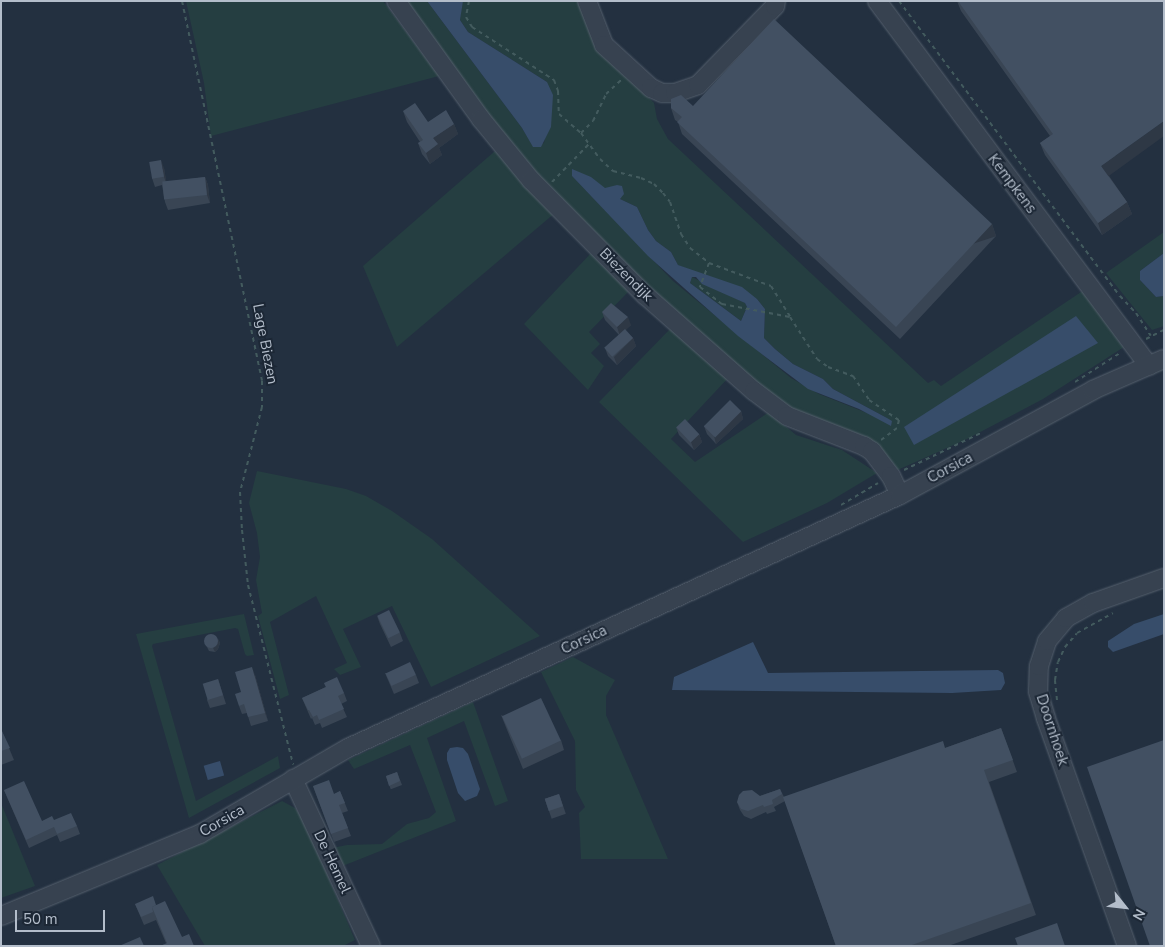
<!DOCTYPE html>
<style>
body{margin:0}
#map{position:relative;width:1165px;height:947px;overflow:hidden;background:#233040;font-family:"Nunito Sans",sans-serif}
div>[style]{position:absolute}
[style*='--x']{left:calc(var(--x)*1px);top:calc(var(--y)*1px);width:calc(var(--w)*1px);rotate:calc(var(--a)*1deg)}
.green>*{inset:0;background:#253e41}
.water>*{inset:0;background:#374d6a;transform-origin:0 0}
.path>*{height:2px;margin-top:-1px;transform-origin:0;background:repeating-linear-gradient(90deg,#435b5e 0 4px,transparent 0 8px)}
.roads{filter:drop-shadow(0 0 1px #55606d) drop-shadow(0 0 1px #55606d)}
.minor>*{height:18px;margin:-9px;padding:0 9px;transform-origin:9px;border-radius:9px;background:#374250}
.wall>*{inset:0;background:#394554;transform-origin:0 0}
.shaded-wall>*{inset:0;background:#2e3845;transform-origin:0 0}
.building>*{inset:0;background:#425062;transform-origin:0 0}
.round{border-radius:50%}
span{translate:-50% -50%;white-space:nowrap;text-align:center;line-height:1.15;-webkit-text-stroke:4px #1c2735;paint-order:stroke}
.street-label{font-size:15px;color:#b3bdca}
.frame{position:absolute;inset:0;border:2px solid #b3bdca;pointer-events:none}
.north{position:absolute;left:1100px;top:882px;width:50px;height:50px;-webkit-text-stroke:4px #1c2735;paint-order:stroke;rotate:119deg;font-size:14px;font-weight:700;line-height:20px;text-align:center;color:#b3bdca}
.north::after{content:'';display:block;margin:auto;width:18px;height:22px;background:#b3bdca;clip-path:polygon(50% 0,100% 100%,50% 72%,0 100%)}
.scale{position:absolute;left:15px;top:910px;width:90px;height:22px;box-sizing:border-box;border:2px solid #b3bdca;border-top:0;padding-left:6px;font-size:15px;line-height:18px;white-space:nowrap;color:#b3bdca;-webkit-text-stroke:4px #1c2735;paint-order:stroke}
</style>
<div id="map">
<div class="green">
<div style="clip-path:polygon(186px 1px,383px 1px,439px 76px,211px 136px,204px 83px)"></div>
<div style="clip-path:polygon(evenodd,401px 1px,427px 1px,522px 128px,533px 146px,544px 143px,545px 138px,547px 82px,468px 32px,460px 20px,461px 5px,463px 1px,580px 1px,603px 52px,654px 103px,657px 119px,668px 139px,928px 383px,934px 380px,941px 386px,1084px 290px,1120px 339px,1124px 347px,1043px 399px,967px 439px,893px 472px,787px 409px,704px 345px,540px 182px,401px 1px,572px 176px,607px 189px,617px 185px,620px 199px,637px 207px,648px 230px,656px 241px,671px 252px,678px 265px,757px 299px,765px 309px,764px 338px,775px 349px,793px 364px,823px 379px,833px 389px,887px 418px,867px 413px,819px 394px,791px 378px,673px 281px,572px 176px)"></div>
<div style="clip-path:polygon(495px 151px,555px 213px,397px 347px,363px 266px)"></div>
<div style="clip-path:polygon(1164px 232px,1164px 253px,1140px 271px,1140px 280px,1156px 297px,1164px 296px,1164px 326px,1152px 330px,1106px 273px)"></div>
<div style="clip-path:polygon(593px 251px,631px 289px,589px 332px,600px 344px,591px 353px,604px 366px,588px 390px,524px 324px)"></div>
<div style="clip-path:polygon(692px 277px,745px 303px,747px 307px,741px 321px,690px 283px)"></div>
<div style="clip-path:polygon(671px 328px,729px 377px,671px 439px,695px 462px,769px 412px,796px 435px,842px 450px,877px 473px,827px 503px,743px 542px,599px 402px)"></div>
<div style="clip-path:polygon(257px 471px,346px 489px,366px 496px,392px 511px,432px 539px,540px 636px,431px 687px,392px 606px,343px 629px,361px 667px,340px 675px,334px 669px,347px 663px,316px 596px,270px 622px,289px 695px,280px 699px,258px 616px,262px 613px,256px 580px,260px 557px,257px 533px,249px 503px)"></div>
<div style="clip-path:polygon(244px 614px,254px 655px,247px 656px,245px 654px,238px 629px,235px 628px,153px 644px,152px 646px,196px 801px,278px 756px,280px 768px,189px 818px,136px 634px)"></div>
<div style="clip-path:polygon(573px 657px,615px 680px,606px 696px,606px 715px,668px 859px,581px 859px,579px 813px,585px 807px,576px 790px,575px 741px,541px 672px)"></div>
<div style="clip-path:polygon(473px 702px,508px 801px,495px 806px,464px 721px,427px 738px,456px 821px,340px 867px,332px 848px,347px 845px,382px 844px,407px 824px,429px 818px,436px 812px,410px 745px,354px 769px,348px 760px)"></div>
<div style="clip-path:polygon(282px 801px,295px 808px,303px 818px,355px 940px,343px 946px,205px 946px,157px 865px)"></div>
<div style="clip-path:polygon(1px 803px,35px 886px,1px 898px)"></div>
</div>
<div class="water">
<div style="clip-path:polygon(427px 1px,463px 1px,460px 20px,468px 32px,547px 82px,553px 95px,551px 127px,541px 147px,533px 147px,522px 128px)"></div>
<div style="clip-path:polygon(evenodd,572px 169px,591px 177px,605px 188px,617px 185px,622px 186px,624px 194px,620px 199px,637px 207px,648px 230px,656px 241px,671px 252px,678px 265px,742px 287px,757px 299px,765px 309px,764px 338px,775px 349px,793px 364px,823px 379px,833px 389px,887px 418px,892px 421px,891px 426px,859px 409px,808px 389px,738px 336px,648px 256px,572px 176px,572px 169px,692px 277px,696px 277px,702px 284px,745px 303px,747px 307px,741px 321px,690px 283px,692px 277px)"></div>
<div style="clip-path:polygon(1164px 253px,1164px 296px,1156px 297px,1140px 280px,1140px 271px)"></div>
<div style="clip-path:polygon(1076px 316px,1098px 343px,914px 445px,904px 427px)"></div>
<div style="clip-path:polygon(1164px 614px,1164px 634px,1113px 652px,1108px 647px,1108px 641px,1134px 624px)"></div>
<div style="clip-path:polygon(753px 642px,768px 673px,998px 670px,1003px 673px,1005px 683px,1001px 690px,952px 693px,672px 690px,674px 677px)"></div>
<div style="clip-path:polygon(457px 747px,463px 748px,468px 754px,480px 789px,477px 796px,465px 801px,458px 793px,447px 760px,447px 753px,450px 748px)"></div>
<div style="left:220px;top:761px;width:15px;height:17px;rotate:74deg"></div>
</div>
<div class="path">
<div style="--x:182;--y:1;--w:388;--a:78.1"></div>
<div style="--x:262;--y:381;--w:26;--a:90"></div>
<div style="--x:262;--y:407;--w:88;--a:104.5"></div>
<div style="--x:240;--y:492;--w:38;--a:87"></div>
<div style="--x:242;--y:530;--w:55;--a:83.8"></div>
<div style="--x:248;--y:585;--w:185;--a:75.9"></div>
<div style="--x:469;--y:1;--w:16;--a:101"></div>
<div style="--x:466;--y:17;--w:12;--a:59"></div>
<div style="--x:472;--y:27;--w:98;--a:32.9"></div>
<div style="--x:554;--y:80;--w:12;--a:70"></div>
<div style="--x:558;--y:91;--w:23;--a:88"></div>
<div style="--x:559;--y:114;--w:29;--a:41"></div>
<div style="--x:581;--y:133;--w:32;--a:54"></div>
<div style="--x:600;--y:159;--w:18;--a:43"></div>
<div style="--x:613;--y:171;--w:29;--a:14"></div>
<div style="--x:641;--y:178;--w:14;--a:25"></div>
<div style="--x:654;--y:184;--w:13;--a:45"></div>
<div style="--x:663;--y:193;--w:11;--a:52"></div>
<div style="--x:670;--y:202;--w:34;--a:71"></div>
<div style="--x:681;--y:234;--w:17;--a:57"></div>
<div style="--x:690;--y:248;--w:24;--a:38"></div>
<div style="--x:709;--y:263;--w:66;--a:20.4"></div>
<div style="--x:771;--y:286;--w:36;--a:58"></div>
<div style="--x:899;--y:1;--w:369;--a:53.2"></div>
<div style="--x:1120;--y:296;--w:23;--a:47"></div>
<div style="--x:1136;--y:313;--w:27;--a:57"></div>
<div style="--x:581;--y:133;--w:17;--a:-45"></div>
<div style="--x:593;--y:121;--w:30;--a:-64"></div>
<div style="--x:606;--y:94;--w:21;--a:-43"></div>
<div style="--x:552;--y:182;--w:53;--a:-45.8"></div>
<div style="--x:709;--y:263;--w:26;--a:111"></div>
<div style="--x:700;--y:287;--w:28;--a:38"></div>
<div style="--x:722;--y:304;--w:69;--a:10.8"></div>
<div style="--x:790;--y:317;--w:50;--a:57.3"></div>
<div style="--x:817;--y:359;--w:14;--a:36"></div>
<div style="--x:828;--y:367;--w:27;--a:20"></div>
<div style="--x:853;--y:376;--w:29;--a:56"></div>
<div style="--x:869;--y:400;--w:36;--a:34"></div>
<div style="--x:899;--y:420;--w:8;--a:104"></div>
<div style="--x:897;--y:428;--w:20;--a:143"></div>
<div style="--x:1146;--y:339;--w:20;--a:-27"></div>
<div style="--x:1075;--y:382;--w:54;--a:-32.8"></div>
<div style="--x:904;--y:470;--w:85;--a:-25.7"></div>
<div style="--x:841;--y:505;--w:43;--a:-30.7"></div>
<div style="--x:1057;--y:700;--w:20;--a:-96"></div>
<div style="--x:1055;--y:680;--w:18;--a:-81"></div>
<div style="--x:1058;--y:662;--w:17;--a:-65"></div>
<div style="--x:1065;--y:647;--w:18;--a:-49"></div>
<div style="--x:1077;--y:633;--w:41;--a:-29.1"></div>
</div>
<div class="roads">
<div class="minor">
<div style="--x:396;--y:1;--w:145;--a:54.2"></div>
<div style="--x:481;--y:119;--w:79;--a:50.7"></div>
<div style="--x:531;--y:180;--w:162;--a:45.3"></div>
<div style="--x:645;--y:295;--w:145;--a:41.4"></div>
<div style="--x:754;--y:391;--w:41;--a:37.1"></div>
<div style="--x:787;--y:416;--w:83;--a:21.3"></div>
<div style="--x:864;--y:446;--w:9;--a:32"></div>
<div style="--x:872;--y:451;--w:31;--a:53"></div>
<div style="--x:891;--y:476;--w:21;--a:65"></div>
<div style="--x:587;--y:1;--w:47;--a:68.9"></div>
<div style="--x:604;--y:45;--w:64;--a:42.5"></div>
<div style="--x:651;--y:88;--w:12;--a:24"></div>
<div style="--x:662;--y:93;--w:13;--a:0"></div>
<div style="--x:675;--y:93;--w:24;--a:-19"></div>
<div style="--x:698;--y:85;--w:110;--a:-45.7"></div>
<div style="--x:775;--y:6;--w:5;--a:-79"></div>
<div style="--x:877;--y:1;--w:455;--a:53.3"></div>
<div style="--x:293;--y:779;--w:184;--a:65"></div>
<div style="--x:1;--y:916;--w:215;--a:-22.4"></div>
<div style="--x:200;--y:834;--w:171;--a:-30.2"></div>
<div style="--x:348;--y:748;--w:607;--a:-24.62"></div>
<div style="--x:900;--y:495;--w:220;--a:-28.5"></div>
<div style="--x:1093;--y:390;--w:77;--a:-23.6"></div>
<div style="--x:1127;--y:946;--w:242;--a:-109.6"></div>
<div style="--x:1046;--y:718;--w:28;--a:-107"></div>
<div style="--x:1038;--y:691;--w:25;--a:-88"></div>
<div style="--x:1039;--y:666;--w:26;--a:-72"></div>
<div style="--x:1047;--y:641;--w:30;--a:-50"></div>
<div style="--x:1066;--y:618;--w:31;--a:-29"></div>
<div style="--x:1093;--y:603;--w:75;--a:-19.4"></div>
</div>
</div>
<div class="wall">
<div style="clip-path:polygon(957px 1px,1164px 1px,1109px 176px,1127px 202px,1132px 214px,1102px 235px,1045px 155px,1040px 143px,1050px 136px,961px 11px)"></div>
<div style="clip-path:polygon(693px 106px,992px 224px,996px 236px,900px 339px,682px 134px,678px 122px,675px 120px,671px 108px)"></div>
<div style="clip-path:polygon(403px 111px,428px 122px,454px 124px,458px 134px,439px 148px,442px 155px,430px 164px,422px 154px,418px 143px,420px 142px,407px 122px)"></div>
<div style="clip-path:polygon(164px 168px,166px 182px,205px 177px,208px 185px,210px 203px,168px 210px,165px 202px,162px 185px,155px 187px,152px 178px)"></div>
<div style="clip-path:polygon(602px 312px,631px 325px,625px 330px,633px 338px,636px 346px,617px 365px,608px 356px,605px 348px,619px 335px,605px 320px)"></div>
<div style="clip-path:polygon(741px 411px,743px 419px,716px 444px,707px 434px,704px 426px)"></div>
<div style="clip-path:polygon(676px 427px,699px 434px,702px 442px,694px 450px,679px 435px)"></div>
<div style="clip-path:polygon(377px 616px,400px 633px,403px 641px,391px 647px,380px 624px)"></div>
<div style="clip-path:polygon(218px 639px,220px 643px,218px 649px,215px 652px,209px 651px,205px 643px)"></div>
<div style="clip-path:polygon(385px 673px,416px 675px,419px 683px,394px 694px)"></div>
<div style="clip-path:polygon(255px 675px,268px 721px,251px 726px,247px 713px,242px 714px,239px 706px,241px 692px)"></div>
<div style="clip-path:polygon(218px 679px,226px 704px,210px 708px,207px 700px)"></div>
<div style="clip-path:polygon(324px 683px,344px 693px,347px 701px,341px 704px,347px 717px,322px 728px,320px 723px,315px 725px,312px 718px,311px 719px,302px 698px,326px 687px)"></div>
<div style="clip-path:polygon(501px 715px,561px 740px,564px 750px,523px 769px)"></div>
<div style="clip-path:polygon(1001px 728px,1017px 772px,989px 782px,1036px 915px,948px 946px,836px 946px,785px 801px,774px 807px,776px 811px,767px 814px,766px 812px,751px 819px,744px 816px,740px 810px,737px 802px,760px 796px,780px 789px,784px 797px,945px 748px)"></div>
<div style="clip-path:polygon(1px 729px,14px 760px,1px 765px)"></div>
<div style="left:397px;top:772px;width:14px;height:12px;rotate:69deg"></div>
<div style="clip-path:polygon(313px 786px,334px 794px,340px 791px,348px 811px,342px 813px,351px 836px,334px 842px)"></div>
<div style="clip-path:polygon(4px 790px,42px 821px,54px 820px,77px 826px,80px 834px,60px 842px,57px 835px,29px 848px)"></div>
<div style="left:559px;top:794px;width:21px;height:15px;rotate:71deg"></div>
<div style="clip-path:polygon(135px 904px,156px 905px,182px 937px,166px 943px,156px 920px,144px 925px)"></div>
</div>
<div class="shaded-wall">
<div style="clip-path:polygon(1164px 121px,1164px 136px,1106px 178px,1101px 166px)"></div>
<div style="clip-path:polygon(454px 124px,458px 134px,439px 148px,442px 155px,430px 164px,426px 153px,433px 138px)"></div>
<div style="clip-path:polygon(161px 160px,164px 168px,167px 185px,164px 177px)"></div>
<div style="clip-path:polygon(205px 177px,208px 185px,210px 203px,207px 195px)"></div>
<div style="clip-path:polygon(1127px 202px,1132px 214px,1102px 235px,1098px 223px)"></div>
<div style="left:992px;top:224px;width:13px;height:141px;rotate:72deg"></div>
<div style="clip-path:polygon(628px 317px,631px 325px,620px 336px,617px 327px)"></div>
<div style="clip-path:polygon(633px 338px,636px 346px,617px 365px,614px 357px)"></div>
<div style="clip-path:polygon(741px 411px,743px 419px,716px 444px,714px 436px)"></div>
<div style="clip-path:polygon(699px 434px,702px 442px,694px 450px,691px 442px)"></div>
<div style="clip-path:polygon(218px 639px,220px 643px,218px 649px,215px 652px,213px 648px)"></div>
<div style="clip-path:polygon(252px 667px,255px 675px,268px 721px,265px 713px)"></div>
</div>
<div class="building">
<div style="clip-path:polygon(958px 1px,1164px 1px,1164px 121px,1101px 166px,1127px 202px,1098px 223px,1040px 143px,1053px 134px)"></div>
<div style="clip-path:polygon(774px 19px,992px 224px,896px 327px,677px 122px,682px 117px,671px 108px,671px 99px,681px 95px,693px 106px)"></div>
<div style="clip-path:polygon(415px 103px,428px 122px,446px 110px,454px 124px,433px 138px,438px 144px,426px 153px,418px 143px,423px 140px,403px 111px)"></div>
<div style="left:161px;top:160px;width:17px;height:12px;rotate:80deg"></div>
<div style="left:205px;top:177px;width:18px;height:43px;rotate:84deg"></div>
<div style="clip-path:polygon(611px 303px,628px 317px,617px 327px,602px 312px)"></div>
<div style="left:625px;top:329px;width:12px;height:28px;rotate:48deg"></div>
<div style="left:730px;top:400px;width:16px;height:37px;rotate:45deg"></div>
<div style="left:685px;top:419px;width:21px;height:12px;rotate:47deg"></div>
<div style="left:389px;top:610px;width:25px;height:13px;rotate:64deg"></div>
<div class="round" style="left:204px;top:634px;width:14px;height:14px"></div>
<div style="left:410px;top:662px;width:14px;height:27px;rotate:65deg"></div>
<div style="clip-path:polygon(252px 667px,265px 713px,248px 717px,244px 704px,239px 706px,235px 694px,241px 692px,235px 672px)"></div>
<div style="clip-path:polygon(337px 677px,344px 693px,338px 696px,344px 709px,319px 720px,317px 715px,313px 717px,309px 710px,308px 710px,302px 698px,326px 687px,324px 683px)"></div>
<div style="left:218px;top:679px;width:17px;height:16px;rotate:73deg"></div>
<div style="left:541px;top:698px;width:47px;height:43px;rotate:65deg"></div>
<div style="clip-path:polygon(1001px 728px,1013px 760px,984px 770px,1031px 903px,909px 946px,836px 946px,783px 797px,943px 741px,945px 748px)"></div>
<div style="clip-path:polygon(1px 729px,10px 748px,1px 751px)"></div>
<div style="clip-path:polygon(1164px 740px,1164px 946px,1150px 946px,1087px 767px)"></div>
<div style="clip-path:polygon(397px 772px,400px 781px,389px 786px,386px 776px)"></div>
<div style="clip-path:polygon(329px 780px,334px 794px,340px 791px,345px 803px,339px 805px,348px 828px,331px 834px,313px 786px)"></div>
<div style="clip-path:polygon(24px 781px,42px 821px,52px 816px,54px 820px,71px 813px,77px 826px,57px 834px,54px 827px,26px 840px,4px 790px)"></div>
<div style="clip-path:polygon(780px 789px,782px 794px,772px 800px,773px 804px,764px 807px,763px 805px,748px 811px,741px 809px,737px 802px,739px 795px,743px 791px,752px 790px,760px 796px)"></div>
<div style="left:559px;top:794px;width:13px;height:15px;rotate:72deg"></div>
<div style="clip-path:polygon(153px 896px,156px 905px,152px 907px,153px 912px,141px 917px,135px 904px)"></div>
<div style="clip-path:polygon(165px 901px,182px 937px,189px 934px,194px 946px,160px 946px,167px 943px,152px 907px)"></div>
<div style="clip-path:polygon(1057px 923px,1065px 946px,1018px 946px,1015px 938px)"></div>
<div style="clip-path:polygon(140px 937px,144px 946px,119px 946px)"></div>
</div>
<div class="street-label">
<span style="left:1012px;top:184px;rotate:53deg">Kempkens</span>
<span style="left:626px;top:275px;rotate:45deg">Biezendijk</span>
<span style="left:265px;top:344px;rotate:79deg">Lage Biezen</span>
<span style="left:950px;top:468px;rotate:-28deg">Corsica</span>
<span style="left:584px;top:640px;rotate:-25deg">Corsica</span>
<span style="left:1052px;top:730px;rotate:72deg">Doornhoek</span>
<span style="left:222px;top:821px;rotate:-30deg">Corsica</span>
<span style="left:332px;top:862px;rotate:65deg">De Hemel</span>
</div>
<div class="frame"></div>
<div class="north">N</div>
<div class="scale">50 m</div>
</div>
